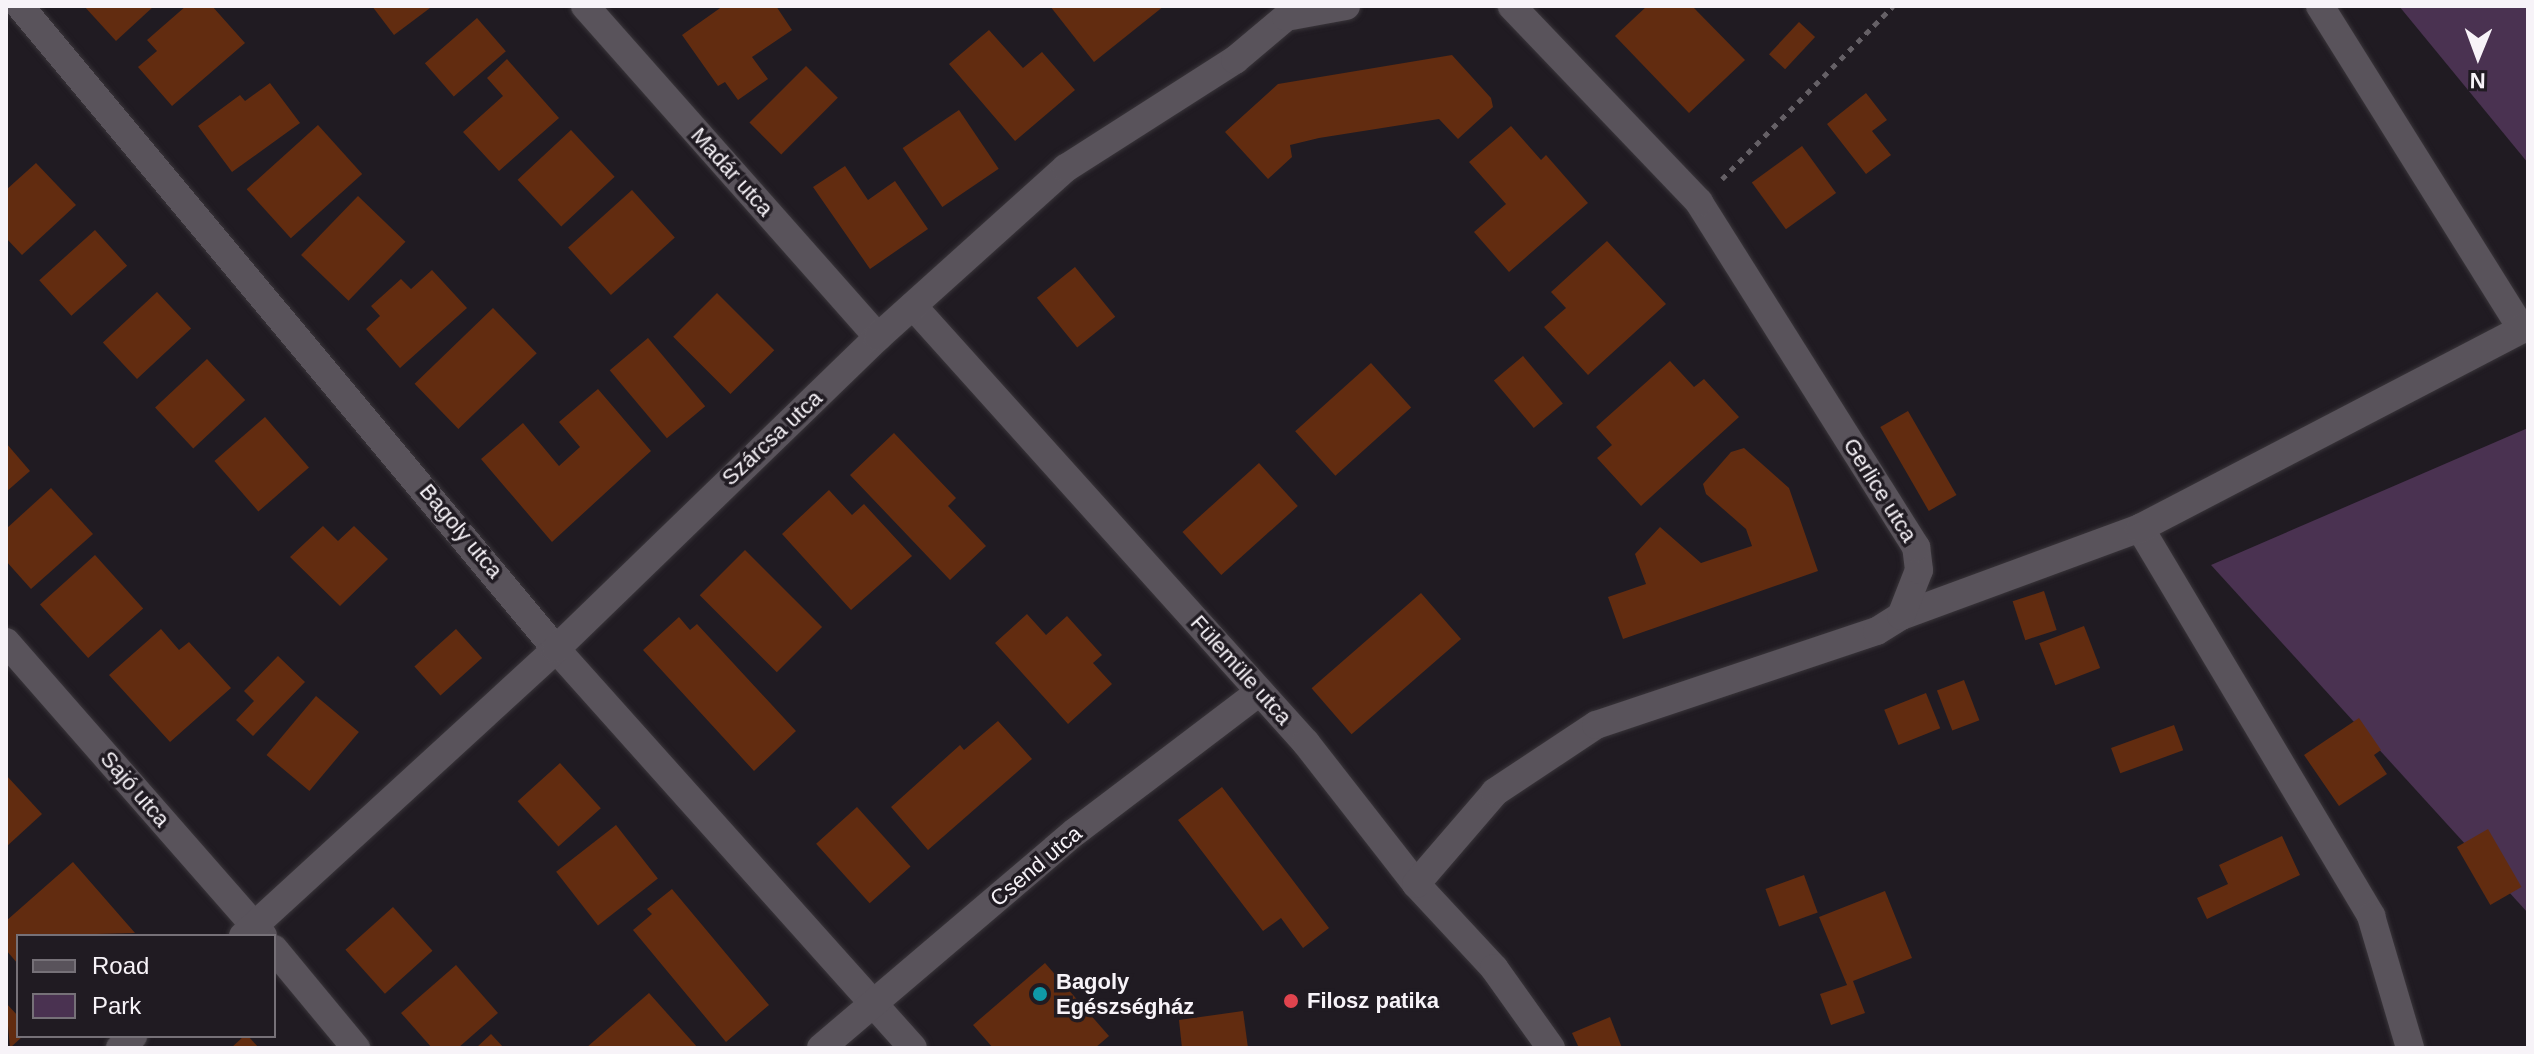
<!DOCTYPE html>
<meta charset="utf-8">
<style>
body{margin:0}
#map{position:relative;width:2534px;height:1054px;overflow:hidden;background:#201b22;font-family:Helvetica,sans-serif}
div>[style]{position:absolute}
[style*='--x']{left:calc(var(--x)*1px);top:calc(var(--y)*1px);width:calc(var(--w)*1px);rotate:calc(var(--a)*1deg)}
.green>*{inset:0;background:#4a3251}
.building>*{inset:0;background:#622c10;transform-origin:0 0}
.path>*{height:5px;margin-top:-2.5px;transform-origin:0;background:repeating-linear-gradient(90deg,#656066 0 6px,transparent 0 12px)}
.roads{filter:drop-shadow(0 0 2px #39353a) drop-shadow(0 0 2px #39353a)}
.minor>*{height:28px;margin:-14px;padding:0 14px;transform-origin:14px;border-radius:14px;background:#59535b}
.dots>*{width:22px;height:22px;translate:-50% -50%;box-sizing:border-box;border:4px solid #201b22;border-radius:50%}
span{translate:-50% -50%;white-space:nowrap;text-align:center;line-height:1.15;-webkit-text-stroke:7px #201b22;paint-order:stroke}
.street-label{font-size:22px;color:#f7f3f8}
.poi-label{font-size:22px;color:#f7f3f8;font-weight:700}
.left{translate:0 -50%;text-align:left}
.frame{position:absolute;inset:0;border:8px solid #f7f3f8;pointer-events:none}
.legend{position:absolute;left:16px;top:934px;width:260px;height:104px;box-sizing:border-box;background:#201b22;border:2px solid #767178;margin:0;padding:10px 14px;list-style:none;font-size:24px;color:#f7f3f8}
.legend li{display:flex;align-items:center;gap:16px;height:40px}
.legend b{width:40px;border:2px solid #767178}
.north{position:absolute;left:2438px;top:16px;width:80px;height:80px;-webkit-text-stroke:6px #201b22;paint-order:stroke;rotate:181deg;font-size:22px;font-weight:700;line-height:32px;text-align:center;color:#f7f3f8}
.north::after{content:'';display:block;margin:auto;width:28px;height:36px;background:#f7f3f8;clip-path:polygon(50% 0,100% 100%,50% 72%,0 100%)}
</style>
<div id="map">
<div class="green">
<div style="clip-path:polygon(2399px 6px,2528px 6px,2528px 163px)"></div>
<div style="clip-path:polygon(2528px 428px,2528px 913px,2211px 565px)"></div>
</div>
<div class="building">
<div style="clip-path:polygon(84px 6px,154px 6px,116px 41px)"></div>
<div style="clip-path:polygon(186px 6px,212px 6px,245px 43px,172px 106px,138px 67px,157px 51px,147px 40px)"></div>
<div style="clip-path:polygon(372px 6px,428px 6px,430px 8px,394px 35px)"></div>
<div style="clip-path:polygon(723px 6px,776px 6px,792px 30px,752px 57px,768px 79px,738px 100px,725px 82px,718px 86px,682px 35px)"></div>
<div style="clip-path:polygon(1050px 6px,1164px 6px,1094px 62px)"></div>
<div style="clip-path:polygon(1647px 6px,1692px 6px,1745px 60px,1689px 113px,1615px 36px)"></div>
<div style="left:477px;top:18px;width:44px;height:69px;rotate:49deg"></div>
<div style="left:1799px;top:22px;width:22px;height:44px;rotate:43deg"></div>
<div style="clip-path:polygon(989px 30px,1023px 68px,1042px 52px,1075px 90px,1015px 141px,949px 64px)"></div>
<div style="clip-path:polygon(1452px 55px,1491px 98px,1493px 107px,1458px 139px,1439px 119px,1319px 138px,1290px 145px,1292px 157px,1268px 179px,1225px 132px,1278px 84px)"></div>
<div style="clip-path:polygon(507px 59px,559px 118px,499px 171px,463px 132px,503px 96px,487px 78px)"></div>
<div style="left:806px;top:66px;width:45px;height:80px;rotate:45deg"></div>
<div style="clip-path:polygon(270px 83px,300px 123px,232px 172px,198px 126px,240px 95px,245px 101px)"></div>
<div style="clip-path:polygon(1866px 93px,1887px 120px,1872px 131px,1891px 155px,1866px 174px,1827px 124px)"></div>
<div style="left:959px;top:110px;width:71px;height:68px;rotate:56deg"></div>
<div style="left:318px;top:125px;width:66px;height:96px;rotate:48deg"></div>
<div style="clip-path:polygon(1511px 126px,1541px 160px,1546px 155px,1588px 203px,1509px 272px,1474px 232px,1506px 204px,1469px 162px)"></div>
<div style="left:571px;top:130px;width:64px;height:73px;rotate:47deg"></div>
<div style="left:1802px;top:146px;width:58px;height:62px;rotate:54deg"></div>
<div style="clip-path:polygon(36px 163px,76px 205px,22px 255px,6px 238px,6px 190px)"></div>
<div style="clip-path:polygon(845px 166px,868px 200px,895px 181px,928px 229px,870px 269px,813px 187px)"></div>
<div style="left:632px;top:190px;width:64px;height:86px;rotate:48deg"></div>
<div style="left:358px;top:196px;width:66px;height:82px;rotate:44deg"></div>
<div style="left:95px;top:230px;width:48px;height:75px;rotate:48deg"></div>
<div style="clip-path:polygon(1607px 241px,1666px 304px,1588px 375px,1544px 327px,1566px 308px,1551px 292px)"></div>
<div style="left:1075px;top:267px;width:64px;height:49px;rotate:51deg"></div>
<div style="clip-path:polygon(432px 270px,467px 308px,400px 368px,366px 329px,380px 316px,371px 306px,401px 279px,411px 289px)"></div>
<div style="left:157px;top:292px;width:50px;height:74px;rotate:47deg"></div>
<div style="left:717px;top:293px;width:81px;height:62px;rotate:45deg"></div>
<div style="left:493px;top:308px;width:63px;height:109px;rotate:46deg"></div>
<div style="left:648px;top:338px;width:89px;height:50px;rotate:50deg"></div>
<div style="left:1523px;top:356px;width:62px;height:38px;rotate:50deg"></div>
<div style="left:207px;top:359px;width:56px;height:71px;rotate:47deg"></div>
<div style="clip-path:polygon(1670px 361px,1694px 387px,1704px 379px,1739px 417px,1641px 506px,1597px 458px,1612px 445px,1596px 427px)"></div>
<div style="left:1371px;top:363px;width:60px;height:102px;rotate:48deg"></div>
<div style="clip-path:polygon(598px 389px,651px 451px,552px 542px,481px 459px,523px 423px,559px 466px,580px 447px,559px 422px)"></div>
<div style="left:1908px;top:411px;width:97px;height:32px;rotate:60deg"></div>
<div style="left:265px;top:417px;width:67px;height:67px;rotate:49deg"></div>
<div style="clip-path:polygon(894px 433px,956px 498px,948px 506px,986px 546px,950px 580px,850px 475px)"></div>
<div style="clip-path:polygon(6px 443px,30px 471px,6px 492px)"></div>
<div style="clip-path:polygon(1744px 448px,1789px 488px,1818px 571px,1623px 639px,1608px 597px,1646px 584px,1635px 554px,1660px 527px,1701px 563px,1752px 546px,1746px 529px,1706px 494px,1703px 484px,1731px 452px)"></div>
<div style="left:1259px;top:463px;width:58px;height:103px;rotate:48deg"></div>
<div style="clip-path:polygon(51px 488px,93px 534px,31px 589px,6px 561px,6px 529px)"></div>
<div style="clip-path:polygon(829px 490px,852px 515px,864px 504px,912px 556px,851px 610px,782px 534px)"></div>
<div style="clip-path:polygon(323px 526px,338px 541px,354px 526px,388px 559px,340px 606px,290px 557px)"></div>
<div style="left:745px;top:550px;width:109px;height:64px;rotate:45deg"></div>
<div style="left:95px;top:555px;width:72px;height:74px;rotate:48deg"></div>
<div style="left:2044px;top:591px;width:41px;height:33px;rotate:72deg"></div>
<div style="left:1421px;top:593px;width:61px;height:145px;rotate:49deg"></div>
<div style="clip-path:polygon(1027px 614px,1046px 635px,1067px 616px,1102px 655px,1093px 663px,1112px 684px,1068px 724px,995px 643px)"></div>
<div style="clip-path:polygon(679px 617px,690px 630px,697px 624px,796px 731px,754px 771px,643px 650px)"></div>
<div style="left:2084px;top:626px;width:45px;height:48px;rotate:69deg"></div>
<div style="clip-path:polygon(161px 629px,179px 650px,189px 642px,231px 688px,170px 742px,109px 675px)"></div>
<div style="left:456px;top:629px;width:39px;height:56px;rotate:48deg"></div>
<div style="clip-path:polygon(278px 656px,305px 682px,253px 736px,236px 720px,254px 701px,244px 691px)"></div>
<div style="left:1964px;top:680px;width:43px;height:29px;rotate:69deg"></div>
<div style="left:1926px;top:693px;width:38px;height:45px;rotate:68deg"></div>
<div style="left:316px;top:696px;width:56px;height:77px;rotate:40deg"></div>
<div style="clip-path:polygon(2359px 718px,2381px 750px,2374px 755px,2387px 774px,2339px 806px,2304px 755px)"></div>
<div style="clip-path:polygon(998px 721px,1032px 759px,928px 850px,891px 807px,960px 745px,964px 750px)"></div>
<div style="left:2174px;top:725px;width:27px;height:67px;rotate:70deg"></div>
<div style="left:560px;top:763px;width:61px;height:57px;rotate:48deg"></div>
<div style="clip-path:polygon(6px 775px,42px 814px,6px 847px)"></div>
<div style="clip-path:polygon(1222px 787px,1329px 928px,1303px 948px,1281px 918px,1263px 931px,1178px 820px)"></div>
<div style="left:857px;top:807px;width:80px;height:55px;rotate:48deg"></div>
<div style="left:616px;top:825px;width:68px;height:76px;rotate:52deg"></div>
<div style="left:2488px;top:829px;width:67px;height:36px;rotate:60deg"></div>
<div style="clip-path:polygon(2282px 836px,2300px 875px,2207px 919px,2197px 898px,2228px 884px,2219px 865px)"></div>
<div style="clip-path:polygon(73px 862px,135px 933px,18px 936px,18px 964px,6px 950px,6px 921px)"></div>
<div style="left:1804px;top:875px;width:40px;height:41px;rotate:70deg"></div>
<div style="clip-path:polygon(672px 889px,769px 1005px,726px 1042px,633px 930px,652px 914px,647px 909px)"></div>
<div style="clip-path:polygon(1885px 891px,1912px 958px,1853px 981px,1865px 1013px,1831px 1025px,1820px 994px,1847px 985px,1819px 917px)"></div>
<div style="left:393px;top:907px;width:59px;height:64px;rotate:48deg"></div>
<div style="clip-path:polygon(1045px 963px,1109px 1036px,1095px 1048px,993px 1048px,973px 1025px)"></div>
<div style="clip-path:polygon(456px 965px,498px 1013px,458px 1048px,432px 1048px,401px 1013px)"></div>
<div style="clip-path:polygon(649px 993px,698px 1048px,586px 1048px)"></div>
<div style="clip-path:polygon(6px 1003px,18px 1016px,18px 1036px,23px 1036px,10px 1048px)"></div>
<div style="clip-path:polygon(1243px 1011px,1248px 1048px,1182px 1048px,1179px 1020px)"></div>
<div style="clip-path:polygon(1610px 1017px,1622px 1048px,1579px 1048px,1572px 1033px)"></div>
<div style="clip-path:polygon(491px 1034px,504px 1048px,476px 1048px)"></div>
<div style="clip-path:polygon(244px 1036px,248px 1036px,259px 1048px,231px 1048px)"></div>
</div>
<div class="path">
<div style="--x:1722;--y:179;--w:243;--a:-45.3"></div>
</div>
<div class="roads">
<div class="minor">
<div style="--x:20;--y:6;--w:837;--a:50.19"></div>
<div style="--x:556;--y:649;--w:535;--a:48.18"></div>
<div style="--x:585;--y:6;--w:442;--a:48.5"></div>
<div style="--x:2320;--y:6;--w:381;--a:58"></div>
<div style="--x:913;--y:306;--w:588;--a:48.03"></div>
<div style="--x:1306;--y:743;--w:179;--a:52"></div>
<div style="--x:1416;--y:884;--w:115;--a:47.1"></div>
<div style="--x:1494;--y:968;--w:98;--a:54.5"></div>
<div style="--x:2140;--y:528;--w:452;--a:59.2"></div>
<div style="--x:2371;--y:916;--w:138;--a:73.5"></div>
<div style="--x:1901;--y:616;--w:255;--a:-20.2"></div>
<div style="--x:2140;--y:528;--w:437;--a:-27.5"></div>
<div style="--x:6;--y:642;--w:390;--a:48.8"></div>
<div style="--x:1416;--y:884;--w:121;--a:-49.3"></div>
<div style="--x:1495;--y:792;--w:121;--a:-33.6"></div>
<div style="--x:1596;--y:725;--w:296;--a:-18.5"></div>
<div style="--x:1877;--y:631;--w:28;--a:-32"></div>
<div style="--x:1901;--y:616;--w:49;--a:-68.6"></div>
<div style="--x:1919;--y:570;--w:23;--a:-97"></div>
<div style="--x:1916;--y:547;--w:408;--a:-122.2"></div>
<div style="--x:1699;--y:202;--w:271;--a:-133.7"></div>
<div style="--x:243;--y:936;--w:425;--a:-42.5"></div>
<div style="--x:556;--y:649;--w:448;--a:-44.1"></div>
<div style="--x:878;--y:337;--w:253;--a:-42"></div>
<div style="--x:1066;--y:168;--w:201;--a:-32.6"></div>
<div style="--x:1235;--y:60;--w:67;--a:-40.1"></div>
<div style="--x:1286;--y:17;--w:61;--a:-10.4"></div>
<div style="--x:274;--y:949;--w:129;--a:50.4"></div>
<div style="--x:120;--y:1048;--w:18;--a:-43"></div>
<div style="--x:821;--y:1048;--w:333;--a:-40.4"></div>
<div style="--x:1075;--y:832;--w:230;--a:-37.2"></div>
</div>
</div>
<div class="dots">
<div style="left:1040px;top:994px;background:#0f9aa8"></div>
<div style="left:1291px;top:1001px;background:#e0444e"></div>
</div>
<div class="street-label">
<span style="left:732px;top:172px;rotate:48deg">Madár utca</span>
<span style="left:772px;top:438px;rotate:-43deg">Szárcsa utca</span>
<span style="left:1880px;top:490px;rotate:58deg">Gerlice utca</span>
<span style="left:461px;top:531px;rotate:50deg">Bagoly utca</span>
<span style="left:1241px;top:670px;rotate:48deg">Fülemüle utca</span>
<span style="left:135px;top:789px;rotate:49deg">Sajó utca</span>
<span style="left:1036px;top:866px;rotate:-40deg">Csend utca</span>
</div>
<div class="poi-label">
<span class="left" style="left:1056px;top:994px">Bagoly<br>Egészségház</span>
<span class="left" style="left:1307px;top:1001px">Filosz patika</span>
</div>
<div class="frame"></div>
<ul class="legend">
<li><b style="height:10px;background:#59535b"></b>Road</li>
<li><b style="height:22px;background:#4a3251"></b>Park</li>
</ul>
<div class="north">N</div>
</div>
